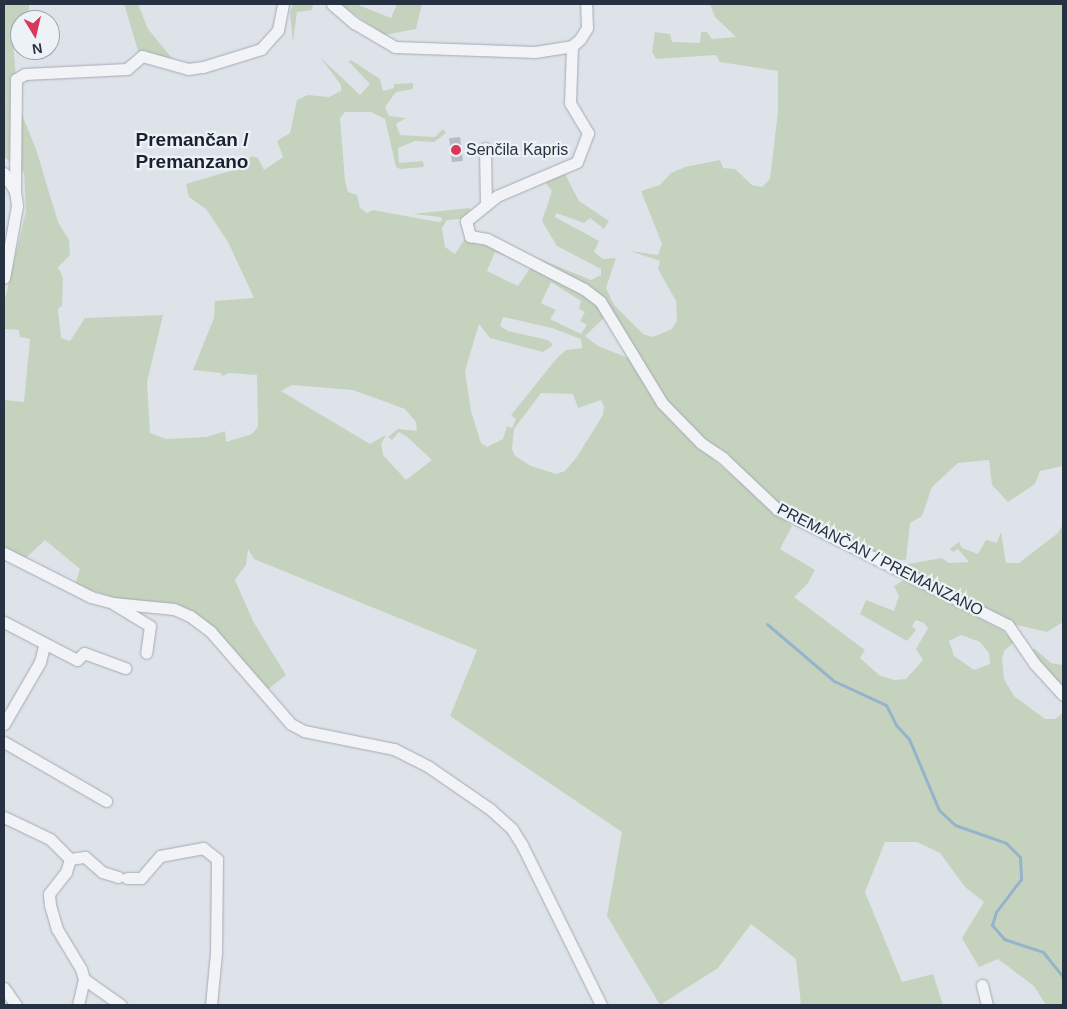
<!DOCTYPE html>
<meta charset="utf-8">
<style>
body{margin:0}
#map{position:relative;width:1067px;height:1009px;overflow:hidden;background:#dee3e9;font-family:Arial,sans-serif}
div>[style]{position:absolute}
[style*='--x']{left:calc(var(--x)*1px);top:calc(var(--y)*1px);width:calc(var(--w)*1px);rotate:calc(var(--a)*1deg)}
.green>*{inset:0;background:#c5d3be}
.stream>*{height:3px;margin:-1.5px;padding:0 1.5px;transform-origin:1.5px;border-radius:1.5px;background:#95b4cc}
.building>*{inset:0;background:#b4bcc6;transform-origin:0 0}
.roads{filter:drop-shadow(0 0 1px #a3aab3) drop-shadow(0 0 1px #a3aab3)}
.minor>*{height:11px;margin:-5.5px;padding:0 5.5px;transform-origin:5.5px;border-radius:5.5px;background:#f1f3f7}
.dots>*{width:14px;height:14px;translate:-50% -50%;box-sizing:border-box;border:2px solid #edf2f6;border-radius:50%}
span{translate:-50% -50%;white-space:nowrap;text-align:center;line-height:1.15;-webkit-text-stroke:4.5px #edf2f6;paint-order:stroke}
.poi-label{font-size:16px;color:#263241}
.left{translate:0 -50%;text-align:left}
.street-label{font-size:16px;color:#263241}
.quarter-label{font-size:19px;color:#182231;font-weight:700}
.frame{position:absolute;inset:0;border:5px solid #263241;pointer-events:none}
.north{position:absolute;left:10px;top:10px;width:50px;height:50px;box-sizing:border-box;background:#edf2f6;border:1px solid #9da5ae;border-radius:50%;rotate:171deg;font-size:14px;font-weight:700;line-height:20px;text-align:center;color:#263241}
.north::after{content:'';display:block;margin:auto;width:18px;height:22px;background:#d9375c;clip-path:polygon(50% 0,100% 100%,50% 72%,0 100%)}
</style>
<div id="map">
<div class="green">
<div style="clip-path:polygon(evenodd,4px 4px,29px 4px,29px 20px,20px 20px,20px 40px,13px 41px,18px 105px,36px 149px,58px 222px,69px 240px,70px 255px,58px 267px,63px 278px,62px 306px,58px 309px,61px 338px,70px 341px,85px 318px,163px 315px,147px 382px,150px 433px,166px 439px,207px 437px,225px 431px,226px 442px,252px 434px,258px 427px,257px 375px,229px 373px,222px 376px,221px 373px,193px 370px,214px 318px,215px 301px,254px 298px,228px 242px,206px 209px,189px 197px,186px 184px,237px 169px,252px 156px,258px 158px,264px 170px,283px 157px,277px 141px,290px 133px,297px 100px,308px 95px,329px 97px,341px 91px,341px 85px,320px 57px,360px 95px,370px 84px,348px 61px,351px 60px,380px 79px,383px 91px,394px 88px,394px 84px,413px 83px,413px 89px,396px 92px,385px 107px,389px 116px,406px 118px,396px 124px,400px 135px,435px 137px,443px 129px,446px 133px,434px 142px,415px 141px,398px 148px,399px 163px,423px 161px,424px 167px,400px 169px,396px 167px,385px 119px,371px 112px,345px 112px,340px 118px,345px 181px,348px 192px,357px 195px,360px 208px,367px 213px,373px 210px,438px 222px,442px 221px,441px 217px,413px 214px,469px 208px,471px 210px,460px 219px,447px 220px,442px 228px,445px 247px,455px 254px,467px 236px,477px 245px,488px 243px,584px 294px,597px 305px,605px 317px,585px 336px,598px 346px,631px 359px,664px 412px,695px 444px,792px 526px,780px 549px,815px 570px,808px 583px,794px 597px,865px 650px,860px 658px,879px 675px,894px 680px,906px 679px,923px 660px,916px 649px,928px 628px,924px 623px,916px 620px,912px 626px,916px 630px,907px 641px,860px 614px,866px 600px,894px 611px,899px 596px,894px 586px,904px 580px,1002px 630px,1014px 642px,1004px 651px,1002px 659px,1004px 679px,1014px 696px,1045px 719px,1055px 719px,1063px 713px,1063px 1005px,1046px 1005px,1034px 986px,998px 959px,979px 967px,962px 938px,984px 902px,965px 887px,940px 853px,917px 842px,885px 842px,865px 892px,902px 982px,933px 974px,943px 1005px,801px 1005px,796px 959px,751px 924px,718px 968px,660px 1005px,607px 916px,622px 832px,450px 716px,477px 650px,254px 559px,248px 549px,246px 565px,235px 580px,253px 621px,286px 675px,266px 691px,187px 610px,115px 598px,75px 585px,80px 569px,45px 540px,26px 558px,4px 548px,4px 381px,5px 400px,24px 402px,30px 339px,20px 337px,19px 330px,4px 329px,4px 303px,26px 211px,24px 172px,4px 157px,4px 4px,495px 252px,531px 267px,518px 286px,487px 271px,495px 252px,4px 4px,551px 282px,581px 301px,579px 309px,585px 312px,580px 321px,587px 325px,581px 334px,550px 319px,556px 310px,541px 303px,551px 282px,4px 4px,503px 317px,552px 328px,581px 339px,582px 348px,566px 350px,557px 358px,511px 415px,516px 419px,512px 428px,507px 426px,503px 439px,487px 447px,481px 443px,471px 411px,465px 371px,479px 324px,490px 338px,543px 352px,553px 345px,548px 340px,508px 331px,500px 326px,503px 317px,4px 4px,292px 385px,353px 390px,405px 409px,416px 422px,417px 431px,398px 429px,388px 437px,392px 440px,399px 432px,406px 436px,432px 460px,406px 480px,383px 455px,381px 444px,386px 435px,370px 444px,281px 391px,292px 385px,4px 4px,541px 393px,573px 394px,578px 408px,601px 400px,604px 407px,603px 415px,576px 458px,565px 471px,556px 474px,531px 466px,515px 456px,512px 449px,514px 429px,541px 393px,4px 4px,961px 635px,980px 642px,989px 653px,990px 664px,974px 670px,954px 656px,949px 641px,961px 635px)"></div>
<div style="clip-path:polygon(124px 4px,138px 4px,148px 29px,176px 63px,139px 54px)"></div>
<div style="clip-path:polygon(293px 4px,313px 4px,312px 10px,297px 12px,293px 42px,290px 12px)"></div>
<div style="clip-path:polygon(340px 4px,356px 4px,391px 18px,397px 4px,422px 4px,416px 29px,384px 35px)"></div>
<div style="clip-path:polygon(710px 4px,1063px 4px,1063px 466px,1040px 471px,1035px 484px,1008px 502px,992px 485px,989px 460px,958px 463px,932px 487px,922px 516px,910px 523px,906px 560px,881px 559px,799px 521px,698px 435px,666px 400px,627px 336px,564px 273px,535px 257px,591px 280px,601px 275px,601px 269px,557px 246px,542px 221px,552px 191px,545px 182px,565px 174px,579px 201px,609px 221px,604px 229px,590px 218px,584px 223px,556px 213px,555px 217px,599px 241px,594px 252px,603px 259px,616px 258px,606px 288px,614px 305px,643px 334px,653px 337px,672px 329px,677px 321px,676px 301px,658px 269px,660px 261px,630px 251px,658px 255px,662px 244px,641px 191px,660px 185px,671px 173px,685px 167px,720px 160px,723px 168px,735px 169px,752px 185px,762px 187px,770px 179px,778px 112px,778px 71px,720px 62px,716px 55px,656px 59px,652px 52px,655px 32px,670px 34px,672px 42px,700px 43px,701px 32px,707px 32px,712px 39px,736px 37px,715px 17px)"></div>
<div style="clip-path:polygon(1063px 524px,1063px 622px,1047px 632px,1004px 622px,897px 566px,942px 558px,949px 563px,969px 562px,958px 549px,953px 552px,950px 549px,959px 542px,962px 548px,978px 554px,986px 540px,997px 543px,1001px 532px,1006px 563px,1019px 563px,1058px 533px)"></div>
<div style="clip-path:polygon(1035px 649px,1051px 663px,1063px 665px,1063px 690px,1029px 650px)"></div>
</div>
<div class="stream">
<div style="--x:767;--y:624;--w:88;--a:40.4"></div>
<div style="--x:834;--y:681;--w:57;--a:24.8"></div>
<div style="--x:886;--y:705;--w:22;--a:63"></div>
<div style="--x:896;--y:725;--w:19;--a:47"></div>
<div style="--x:909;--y:739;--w:77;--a:67.1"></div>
<div style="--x:939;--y:810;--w:22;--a:43"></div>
<div style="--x:955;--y:825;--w:54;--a:19.4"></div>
<div style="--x:1006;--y:843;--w:20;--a:45"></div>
<div style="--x:1020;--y:857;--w:22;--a:87"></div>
<div style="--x:1021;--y:879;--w:41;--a:127.1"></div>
<div style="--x:996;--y:912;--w:14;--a:107"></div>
<div style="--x:992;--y:925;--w:18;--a:49"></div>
<div style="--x:1004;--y:939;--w:41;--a:18.4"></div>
<div style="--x:1043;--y:952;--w:32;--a:51"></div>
</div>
<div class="building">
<div style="left:460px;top:137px;width:24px;height:11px;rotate:83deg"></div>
</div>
<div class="roads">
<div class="minor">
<div style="--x:332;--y:4;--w:29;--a:41"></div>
<div style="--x:354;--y:23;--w:48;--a:30.3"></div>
<div style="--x:395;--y:47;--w:140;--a:2"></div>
<div style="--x:535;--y:52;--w:37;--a:-9"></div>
<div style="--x:572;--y:46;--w:11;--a:-41"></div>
<div style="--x:580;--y:39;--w:13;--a:-58"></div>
<div style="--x:587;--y:28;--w:24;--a:-92"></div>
<div style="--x:572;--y:46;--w:57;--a:92"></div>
<div style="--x:570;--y:103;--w:35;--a:59"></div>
<div style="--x:588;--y:133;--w:31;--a:111"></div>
<div style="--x:577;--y:162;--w:87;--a:157"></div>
<div style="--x:497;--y:196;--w:40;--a:141"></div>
<div style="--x:466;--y:221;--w:16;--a:75"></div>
<div style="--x:470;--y:236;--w:17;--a:10"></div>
<div style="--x:487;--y:239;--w:109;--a:27.3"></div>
<div style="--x:584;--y:289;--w:20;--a:37"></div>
<div style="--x:600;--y:301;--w:119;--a:58.7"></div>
<div style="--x:662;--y:403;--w:56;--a:45.7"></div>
<div style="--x:701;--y:443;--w:27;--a:34"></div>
<div style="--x:723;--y:458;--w:74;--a:43.4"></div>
<div style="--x:777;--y:509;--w:258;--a:26.7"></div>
<div style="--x:1008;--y:625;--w:46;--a:55.6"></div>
<div style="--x:1034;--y:663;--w:43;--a:47.8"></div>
<div style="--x:485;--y:148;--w:56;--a:89"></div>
<div style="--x:4;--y:173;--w:21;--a:59"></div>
<div style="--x:15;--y:191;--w:15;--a:82"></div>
<div style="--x:17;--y:206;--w:73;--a:100.2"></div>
<div style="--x:15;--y:191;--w:112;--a:-89.5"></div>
<div style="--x:16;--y:79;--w:10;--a:-29"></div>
<div style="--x:25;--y:74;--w:102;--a:-2.8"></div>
<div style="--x:127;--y:69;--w:20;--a:-41"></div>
<div style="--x:142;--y:56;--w:48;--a:15.8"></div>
<div style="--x:188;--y:69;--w:15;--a:-8"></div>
<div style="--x:203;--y:67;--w:61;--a:-17.2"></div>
<div style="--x:261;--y:49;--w:25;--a:-48"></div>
<div style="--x:278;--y:30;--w:26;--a:-79"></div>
<div style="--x:4;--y:553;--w:97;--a:26.8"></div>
<div style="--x:91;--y:597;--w:23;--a:15"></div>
<div style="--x:113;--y:603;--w:61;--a:5.6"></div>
<div style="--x:174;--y:609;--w:17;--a:24"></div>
<div style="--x:190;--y:616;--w:26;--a:37"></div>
<div style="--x:211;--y:632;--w:122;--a:49"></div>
<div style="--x:291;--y:724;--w:15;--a:28"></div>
<div style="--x:304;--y:731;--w:92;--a:11.3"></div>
<div style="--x:394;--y:749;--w:39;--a:27"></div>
<div style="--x:429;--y:767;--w:74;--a:34.5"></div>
<div style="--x:490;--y:809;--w:30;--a:42"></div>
<div style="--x:512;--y:829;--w:19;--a:58"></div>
<div style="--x:522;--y:845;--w:178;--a:63.7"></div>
<div style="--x:114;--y:604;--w:42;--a:31.4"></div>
<div style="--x:150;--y:626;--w:27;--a:98"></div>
<div style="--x:4;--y:622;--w:82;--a:27.5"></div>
<div style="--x:77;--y:660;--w:10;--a:-45"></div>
<div style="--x:84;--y:653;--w:44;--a:20.1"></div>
<div style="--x:4;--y:724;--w:72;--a:-59.9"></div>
<div style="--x:40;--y:662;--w:16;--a:-76"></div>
<div style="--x:4;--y:742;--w:118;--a:30"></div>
<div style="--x:4;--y:817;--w:51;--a:25.6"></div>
<div style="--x:50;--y:839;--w:28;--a:45"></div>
<div style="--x:70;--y:859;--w:14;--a:107"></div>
<div style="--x:66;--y:872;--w:28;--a:128"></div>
<div style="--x:49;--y:894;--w:11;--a:85"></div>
<div style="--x:50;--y:905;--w:25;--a:74"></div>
<div style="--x:57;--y:929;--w:47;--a:59"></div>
<div style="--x:81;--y:969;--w:10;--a:73"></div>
<div style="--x:84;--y:979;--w:27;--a:103"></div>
<div style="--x:70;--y:859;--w:15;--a:-8"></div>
<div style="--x:85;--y:857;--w:23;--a:41"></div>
<div style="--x:102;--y:872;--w:17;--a:17"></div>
<div style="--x:127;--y:878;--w:14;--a:0"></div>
<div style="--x:141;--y:878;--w:29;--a:-49"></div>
<div style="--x:160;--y:856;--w:44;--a:-10.5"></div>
<div style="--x:203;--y:848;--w:18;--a:38"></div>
<div style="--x:217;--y:859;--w:94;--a:90.6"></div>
<div style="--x:216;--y:953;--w:52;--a:95.5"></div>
<div style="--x:84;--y:979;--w:45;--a:35.1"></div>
<div style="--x:982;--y:985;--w:21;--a:76"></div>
<div style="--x:4;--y:988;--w:21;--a:55"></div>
</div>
</div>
<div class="dots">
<div style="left:456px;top:150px;background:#d9375c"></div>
</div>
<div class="poi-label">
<span class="left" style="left:466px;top:150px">Senčila Kapris</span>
</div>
<div class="street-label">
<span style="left:880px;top:560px;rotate:27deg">PREMANČAN / PREMANZANO</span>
</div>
<div class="quarter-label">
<span style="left:192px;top:151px">Premančan /<br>Premanzano</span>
</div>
<div class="frame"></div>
<div class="north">N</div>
</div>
